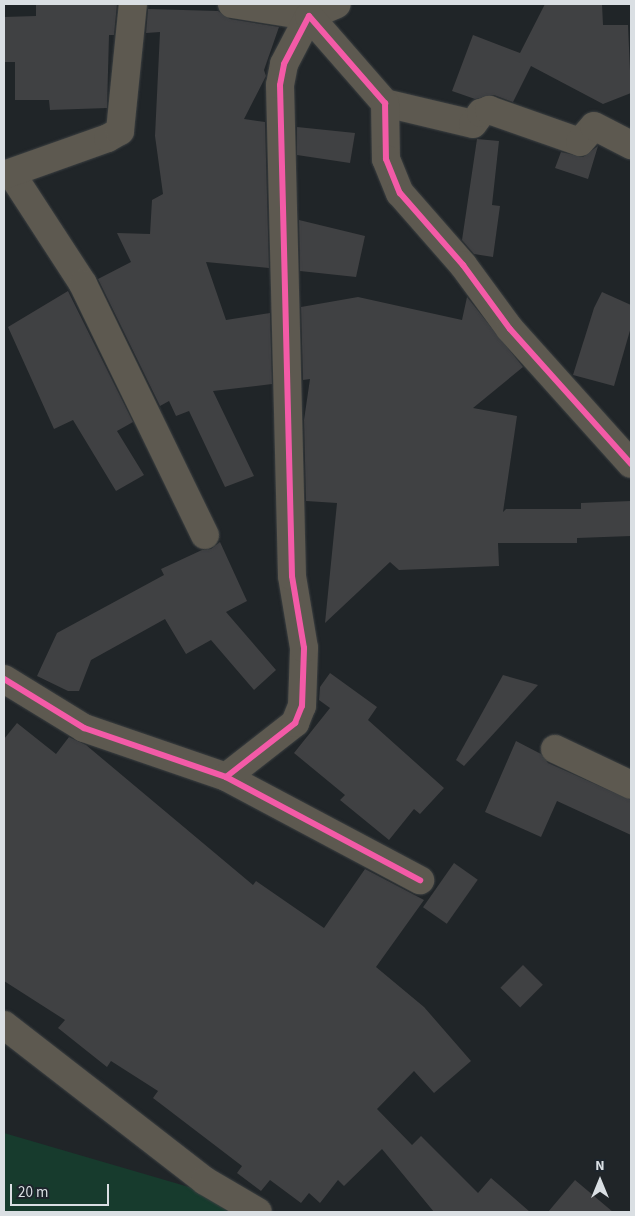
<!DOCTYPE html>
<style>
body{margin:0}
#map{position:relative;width:635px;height:1216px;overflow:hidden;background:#202528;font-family:"Source Sans 3",sans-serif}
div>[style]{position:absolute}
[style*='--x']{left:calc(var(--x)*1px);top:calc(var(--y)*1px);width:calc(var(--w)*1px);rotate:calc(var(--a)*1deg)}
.green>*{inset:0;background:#173b2d}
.building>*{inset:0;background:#404143;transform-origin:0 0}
.roads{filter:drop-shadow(0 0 1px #3b3f41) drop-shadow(0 0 1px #3b3f41)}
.street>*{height:28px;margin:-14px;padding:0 14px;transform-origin:14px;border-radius:14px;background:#5d5950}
.cycleway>*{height:6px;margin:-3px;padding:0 3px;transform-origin:3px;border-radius:3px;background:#f35aa7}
span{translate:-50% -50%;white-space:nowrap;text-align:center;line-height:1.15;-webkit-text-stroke:5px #1d252c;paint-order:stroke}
.frame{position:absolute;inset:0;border:5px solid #dadfe3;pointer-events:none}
.north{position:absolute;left:575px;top:1156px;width:50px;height:50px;-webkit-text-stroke:4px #1d252c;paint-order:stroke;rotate:0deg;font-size:14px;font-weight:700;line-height:20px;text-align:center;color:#dadfe3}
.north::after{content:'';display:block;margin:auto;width:18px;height:22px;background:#dadfe3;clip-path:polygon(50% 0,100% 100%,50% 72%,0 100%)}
.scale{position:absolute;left:10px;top:1184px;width:99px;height:22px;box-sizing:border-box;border:2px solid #dadfe3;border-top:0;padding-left:6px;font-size:15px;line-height:18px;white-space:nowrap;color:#dadfe3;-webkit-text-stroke:4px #1d252c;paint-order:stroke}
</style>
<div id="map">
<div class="green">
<div style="clip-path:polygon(4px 1133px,254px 1206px,262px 1212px,4px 1212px)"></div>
</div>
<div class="building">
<div style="clip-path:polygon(36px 4px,117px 4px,114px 35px,109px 35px,107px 108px,50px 110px,49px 100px,15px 100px,15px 62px,4px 62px,4px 17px,36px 16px)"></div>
<div style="clip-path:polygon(545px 4px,602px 4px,603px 25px,628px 25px,631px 93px,603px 104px,531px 66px,513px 102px,494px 95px,475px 99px,452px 91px,473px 35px,520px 53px)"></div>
<div style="clip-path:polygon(148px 9px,218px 11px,230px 19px,279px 27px,264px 70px,266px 76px,244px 119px,265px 122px,269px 268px,206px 262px,226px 320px,270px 313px,272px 384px,213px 391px,254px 476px,225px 487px,189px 411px,176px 416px,169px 401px,160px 406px,98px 279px,131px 262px,117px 233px,150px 234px,152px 200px,163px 194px,155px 136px,160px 32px,146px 33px)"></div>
<div style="clip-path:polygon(297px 127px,355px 133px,350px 163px,297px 155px)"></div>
<div style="clip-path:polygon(477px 139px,499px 141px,492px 205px,500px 206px,493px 257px,474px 254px,462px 240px)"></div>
<div style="clip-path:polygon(598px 146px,588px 179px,555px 168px,561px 152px,583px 157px)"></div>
<div style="clip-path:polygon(299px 220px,365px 236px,356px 277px,300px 271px)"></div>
<div style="clip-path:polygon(68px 291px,133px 422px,117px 431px,144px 475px,116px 491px,73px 420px,54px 429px,8px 327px)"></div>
<div style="clip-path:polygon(602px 292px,631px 305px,631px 327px,614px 386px,573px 375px,594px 308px)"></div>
<div style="clip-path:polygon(358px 297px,462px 320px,467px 297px,523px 367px,473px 408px,517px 416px,503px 512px,506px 509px,581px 509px,581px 503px,631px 501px,631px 536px,577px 538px,577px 543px,498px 543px,499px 566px,399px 570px,390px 562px,325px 623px,337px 503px,306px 501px,304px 420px,310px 379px,303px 380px,301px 307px)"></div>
<div style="clip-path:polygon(220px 542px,247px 601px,226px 612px,276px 670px,254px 690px,211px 640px,186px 654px,165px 619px,91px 660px,79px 691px,68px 691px,37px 676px,57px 633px,164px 575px,161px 569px,202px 550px,211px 549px)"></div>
<div style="clip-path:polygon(330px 673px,377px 707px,368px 720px,444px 788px,420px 814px,414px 809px,389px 840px,340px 800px,345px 795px,294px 753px,330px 708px,319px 700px,320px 687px)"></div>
<div style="clip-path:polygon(503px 675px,538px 685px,464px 766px,456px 760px)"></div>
<div style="clip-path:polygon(17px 723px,56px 754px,69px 737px,86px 745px,253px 885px,256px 881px,324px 928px,365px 869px,424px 900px,376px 967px,424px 1007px,471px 1061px,434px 1093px,414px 1071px,377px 1109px,412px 1145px,421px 1136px,478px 1193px,491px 1178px,530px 1212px,434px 1212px,382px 1149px,344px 1186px,338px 1180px,320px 1203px,309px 1193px,301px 1203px,270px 1180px,261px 1191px,237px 1173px,242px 1166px,153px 1098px,158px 1091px,111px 1061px,107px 1067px,58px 1028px,65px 1020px,4px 981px,4px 739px)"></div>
<div style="clip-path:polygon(516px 741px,541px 754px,548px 763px,631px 800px,631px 835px,557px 801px,541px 837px,485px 812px)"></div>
<div style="left:454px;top:863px;width:29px;height:54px;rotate:35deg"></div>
<div style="left:523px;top:965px;width:28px;height:32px;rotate:45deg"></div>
<div style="clip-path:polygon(575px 1180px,613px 1212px,548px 1212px)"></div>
</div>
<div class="roads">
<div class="street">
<div style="--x:232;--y:4;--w:78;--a:8.9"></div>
<div style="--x:309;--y:16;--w:30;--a:-23"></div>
<div style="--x:385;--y:103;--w:90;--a:13.4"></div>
<div style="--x:473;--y:124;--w:14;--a:-54"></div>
<div style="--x:481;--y:113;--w:9;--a:-21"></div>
<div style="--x:489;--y:110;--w:96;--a:19.4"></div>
<div style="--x:580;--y:142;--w:21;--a:-49"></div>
<div style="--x:594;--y:126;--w:42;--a:27.2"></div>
<div style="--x:11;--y:173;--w:132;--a:57"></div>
<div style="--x:83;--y:284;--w:279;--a:64.1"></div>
<div style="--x:4;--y:175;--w:110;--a:-19.6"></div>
<div style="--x:108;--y:138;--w:14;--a:-30"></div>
<div style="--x:120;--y:131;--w:128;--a:-84.2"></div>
<div style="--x:4;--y:679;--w:94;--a:31.5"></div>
<div style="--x:84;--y:728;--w:150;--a:19"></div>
<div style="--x:226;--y:777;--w:220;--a:28"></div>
<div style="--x:555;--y:749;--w:84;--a:25.3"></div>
<div style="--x:226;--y:777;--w:88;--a:-38"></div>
<div style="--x:295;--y:723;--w:18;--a:-68"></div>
<div style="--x:302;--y:706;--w:58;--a:-88"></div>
<div style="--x:304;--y:648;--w:73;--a:-99.5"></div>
<div style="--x:292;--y:576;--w:491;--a:-91.4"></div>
<div style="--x:280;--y:85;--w:21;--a:-79"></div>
<div style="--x:284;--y:64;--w:54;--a:-62.5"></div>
<div style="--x:309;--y:16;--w:116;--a:48.9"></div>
<div style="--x:385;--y:103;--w:56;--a:89"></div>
<div style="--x:386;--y:159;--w:37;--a:68"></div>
<div style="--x:400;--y:193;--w:96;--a:48.8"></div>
<div style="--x:463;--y:265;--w:79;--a:53.7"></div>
<div style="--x:510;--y:329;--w:181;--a:48.1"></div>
<div style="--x:4;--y:1025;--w:254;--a:37.8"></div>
<div style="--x:205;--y:1181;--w:61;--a:30.3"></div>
</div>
</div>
<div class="cycleway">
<div style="--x:4;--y:679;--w:94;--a:31.5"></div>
<div style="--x:84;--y:728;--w:150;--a:19"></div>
<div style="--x:226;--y:777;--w:220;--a:28"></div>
<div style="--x:226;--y:777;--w:88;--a:-38"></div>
<div style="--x:295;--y:723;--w:18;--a:-68"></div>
<div style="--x:302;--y:706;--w:58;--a:-88"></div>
<div style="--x:304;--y:648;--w:73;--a:-99.5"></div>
<div style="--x:292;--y:576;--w:491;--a:-91.4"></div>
<div style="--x:280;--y:85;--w:21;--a:-79"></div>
<div style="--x:284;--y:64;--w:54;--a:-62.5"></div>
<div style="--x:309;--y:16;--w:116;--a:48.9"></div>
<div style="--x:385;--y:103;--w:56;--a:89"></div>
<div style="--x:386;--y:159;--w:37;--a:68"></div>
<div style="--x:400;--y:193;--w:96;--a:48.8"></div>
<div style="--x:463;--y:265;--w:79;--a:53.7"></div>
<div style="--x:510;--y:329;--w:181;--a:48.1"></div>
</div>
<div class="frame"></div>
<div class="north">N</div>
<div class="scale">20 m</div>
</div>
